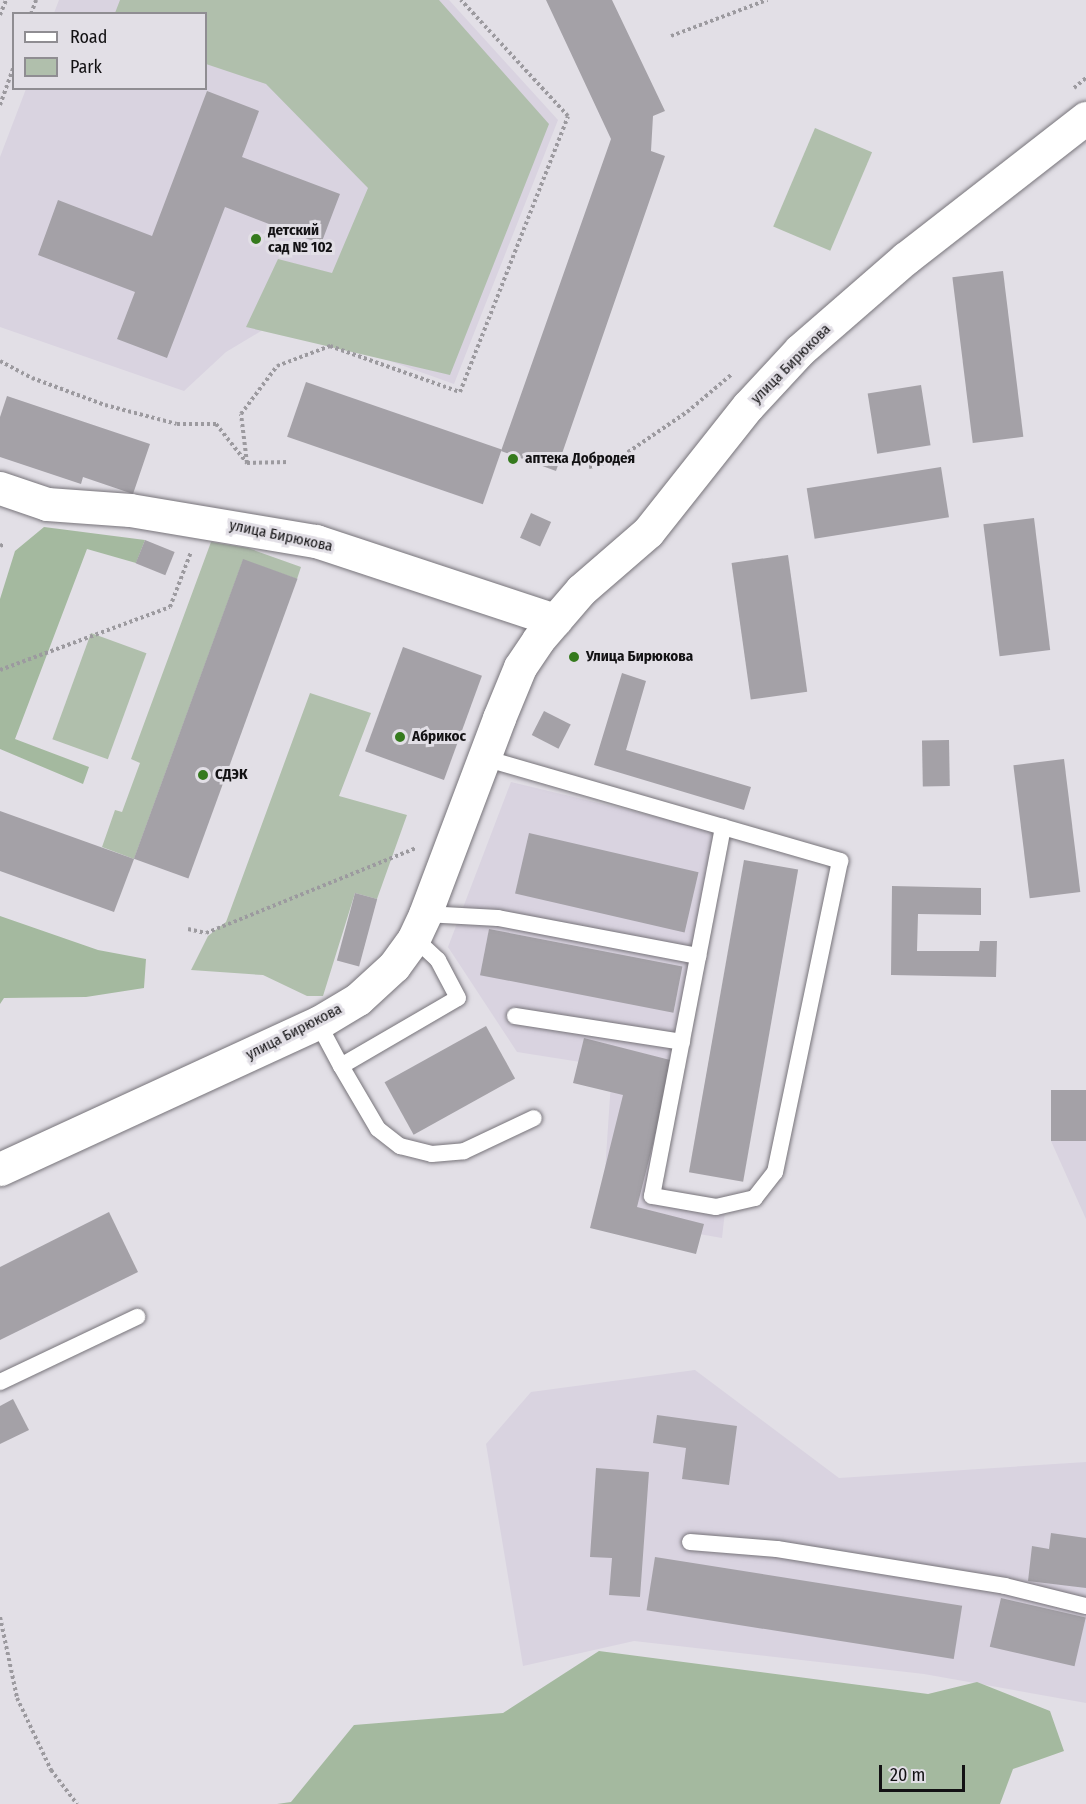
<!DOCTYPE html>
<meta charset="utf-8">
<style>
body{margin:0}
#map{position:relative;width:1086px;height:1804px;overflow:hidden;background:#e2dfe6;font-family:"Fira Sans Condensed",sans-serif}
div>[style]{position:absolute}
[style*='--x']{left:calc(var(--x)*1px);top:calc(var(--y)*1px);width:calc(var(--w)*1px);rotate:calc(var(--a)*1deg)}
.built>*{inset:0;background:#d9d3e0}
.green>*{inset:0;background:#b0bfac;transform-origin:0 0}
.forest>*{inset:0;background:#a4b99f}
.building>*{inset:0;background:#a4a1a7;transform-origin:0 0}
.path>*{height:4px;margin-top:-2px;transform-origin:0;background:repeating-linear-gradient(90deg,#9c9a9f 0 3px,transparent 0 6px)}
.roads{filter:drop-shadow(0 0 2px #77747a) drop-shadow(0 0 2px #77747a)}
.lane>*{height:16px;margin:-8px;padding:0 8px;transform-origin:8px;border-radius:8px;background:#fff}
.street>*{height:33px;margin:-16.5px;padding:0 16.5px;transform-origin:16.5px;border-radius:16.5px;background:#fff}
.secondary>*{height:33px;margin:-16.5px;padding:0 16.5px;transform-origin:16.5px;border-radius:16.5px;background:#fff}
.dots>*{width:16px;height:16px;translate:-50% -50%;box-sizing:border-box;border:3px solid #e2dfe6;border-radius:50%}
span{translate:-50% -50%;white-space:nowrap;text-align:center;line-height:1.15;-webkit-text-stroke:6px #e2dfe6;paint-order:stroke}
.poi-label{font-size:15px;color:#121113;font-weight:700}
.left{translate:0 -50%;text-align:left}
.street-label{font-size:15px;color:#121113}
.legend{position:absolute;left:12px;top:12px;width:195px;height:78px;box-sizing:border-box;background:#e2dfe6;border:2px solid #8f8d92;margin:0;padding:8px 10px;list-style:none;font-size:18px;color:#121113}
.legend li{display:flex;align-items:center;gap:12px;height:30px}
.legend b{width:30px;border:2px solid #8f8d92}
.scale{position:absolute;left:879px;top:1765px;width:86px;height:27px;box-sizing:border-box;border:3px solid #121113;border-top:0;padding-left:8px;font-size:18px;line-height:21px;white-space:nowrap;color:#121113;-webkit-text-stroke:4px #e2dfe6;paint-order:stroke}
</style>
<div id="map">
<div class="built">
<div style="clip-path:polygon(59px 0,449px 0,558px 120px,454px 384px,278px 321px,226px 352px,184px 391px,0 327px,0 157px,26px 89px,206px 88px,206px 14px,54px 13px)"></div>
<div style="clip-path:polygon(511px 782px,716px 831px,649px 1198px,725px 1211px,722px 1238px,602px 1217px,612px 1067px,517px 1052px,448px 947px)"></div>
<div style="clip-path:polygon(1086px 1090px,1086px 1219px,1051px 1141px,1051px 1091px)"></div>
<div style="clip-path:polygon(695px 1370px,839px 1478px,1086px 1462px,1086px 1703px,924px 1674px,634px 1641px,523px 1666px,486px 1444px,531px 1392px)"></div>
</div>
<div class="green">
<div style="clip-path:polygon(120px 0,439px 0,549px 124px,450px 375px,246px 327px,278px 259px,332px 273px,368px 188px,266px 84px,206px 64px,206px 14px,115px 13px)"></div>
<div style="left:815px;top:128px;width:62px;height:107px;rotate:23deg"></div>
<div style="clip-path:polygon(211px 542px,248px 548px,301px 567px,297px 579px,243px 560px,134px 859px,102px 847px,115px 810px,122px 812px,140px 763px,131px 759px)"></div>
<div style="left:91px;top:633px;width:59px;height:113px;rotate:20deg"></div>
<div style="clip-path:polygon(310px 693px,371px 713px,339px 796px,407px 815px,377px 899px,355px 893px,323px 996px,307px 996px,263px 975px,191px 970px,208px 936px,226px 922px)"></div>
</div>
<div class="forest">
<div style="clip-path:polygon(44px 527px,145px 540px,136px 563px,87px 549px,15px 739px,89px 767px,83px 784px,0 749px,0 599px,15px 551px)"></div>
<div style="clip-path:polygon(0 916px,98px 950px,146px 959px,144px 988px,86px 997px,4px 998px,0 1004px)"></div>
<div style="clip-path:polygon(599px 1651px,928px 1694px,977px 1682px,1050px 1711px,1064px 1751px,1013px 1769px,1000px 1804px,277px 1804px,291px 1802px,354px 1725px,503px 1713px)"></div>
</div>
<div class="building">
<div style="clip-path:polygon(546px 0,612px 0,665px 111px,653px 116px,651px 151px,665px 156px,556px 471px,501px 451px,611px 139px)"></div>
<div style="clip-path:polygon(207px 91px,259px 111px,242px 157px,340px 194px,321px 244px,225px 207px,167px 358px,117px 339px,135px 292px,38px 255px,58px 200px,152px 236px)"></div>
<div style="left:1003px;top:271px;width:167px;height:51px;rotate:83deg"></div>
<div style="left:306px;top:382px;width:207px;height:58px;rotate:19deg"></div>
<div style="left:921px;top:385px;width:61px;height:54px;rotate:81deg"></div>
<div style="clip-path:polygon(7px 396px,150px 444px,133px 494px,83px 477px,81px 484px,0 457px,0 417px)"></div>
<div style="left:941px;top:467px;width:51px;height:136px;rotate:81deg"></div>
<div style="left:531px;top:513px;width:22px;height:27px;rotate:24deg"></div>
<div style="left:1034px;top:518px;width:133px;height:51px;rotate:83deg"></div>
<div style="left:145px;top:540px;width:32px;height:25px;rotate:22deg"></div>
<div style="left:788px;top:555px;width:138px;height:57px;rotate:82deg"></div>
<div style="left:243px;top:559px;width:58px;height:319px;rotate:20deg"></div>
<div style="left:403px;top:647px;width:84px;height:111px;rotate:20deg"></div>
<div style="clip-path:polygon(622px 673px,646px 681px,626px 750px,751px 787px,744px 810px,594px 765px)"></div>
<div style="left:544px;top:711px;width:30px;height:27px;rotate:27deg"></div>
<div style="left:949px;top:740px;width:46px;height:27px;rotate:89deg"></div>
<div style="left:1064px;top:759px;width:134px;height:51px;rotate:83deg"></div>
<div style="clip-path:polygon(0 811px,134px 859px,114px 912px,0 871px)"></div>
<div style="left:529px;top:833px;width:174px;height:62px;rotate:13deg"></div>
<div style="left:744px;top:860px;width:55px;height:317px;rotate:10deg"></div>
<div style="clip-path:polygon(892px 886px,981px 888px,981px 915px,918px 914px,917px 951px,979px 951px,980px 941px,997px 941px,996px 977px,891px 975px)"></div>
<div style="left:355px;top:893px;width:23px;height:70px;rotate:15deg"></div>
<div style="left:489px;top:929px;width:197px;height:47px;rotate:11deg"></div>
<div style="left:486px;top:1026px;width:60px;height:116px;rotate:61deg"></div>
<div style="clip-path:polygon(584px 1038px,674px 1061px,637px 1207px,704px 1224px,696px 1254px,590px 1228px,623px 1095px,573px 1083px)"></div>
<div style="left:1086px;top:1090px;width:51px;height:35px;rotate:90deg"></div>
<div style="clip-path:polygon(109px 1212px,138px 1272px,0 1340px,0 1267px)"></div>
<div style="clip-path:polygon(13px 1399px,29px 1430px,0 1444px,0 1406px)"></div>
<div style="clip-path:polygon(657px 1415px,737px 1426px,729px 1485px,682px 1479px,686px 1448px,653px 1443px)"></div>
<div style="clip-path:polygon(596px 1468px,649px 1472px,640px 1597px,609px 1595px,612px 1558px,590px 1557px)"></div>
<div style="clip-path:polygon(1051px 1533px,1086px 1538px,1086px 1588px,1028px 1581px,1032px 1546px,1049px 1549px)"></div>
<div style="left:655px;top:1557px;width:311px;height:54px;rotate:9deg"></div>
<div style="left:1001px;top:1598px;width:87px;height:50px;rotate:13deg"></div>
</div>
<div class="path">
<div style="--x:31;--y:14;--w:15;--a:-70"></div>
<div style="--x:0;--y:15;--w:16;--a:-68"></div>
<div style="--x:671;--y:36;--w:103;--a:-20.6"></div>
<div style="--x:1074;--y:88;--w:16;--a:-40"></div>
<div style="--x:0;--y:105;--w:41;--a:-70.3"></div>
<div style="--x:0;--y:361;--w:36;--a:28"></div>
<div style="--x:32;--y:378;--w:78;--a:20.3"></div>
<div style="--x:105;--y:405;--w:74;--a:14.8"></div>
<div style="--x:177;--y:424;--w:39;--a:0"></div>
<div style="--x:216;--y:424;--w:50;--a:51.5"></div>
<div style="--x:247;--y:463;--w:42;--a:-1.4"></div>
<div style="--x:247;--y:463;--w:49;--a:-97"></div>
<div style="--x:241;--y:414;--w:60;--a:-53.1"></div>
<div style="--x:277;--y:366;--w:57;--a:-20.7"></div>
<div style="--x:330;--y:346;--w:138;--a:19.5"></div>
<div style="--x:460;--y:392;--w:296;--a:-68.6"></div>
<div style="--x:568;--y:116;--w:158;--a:-132.7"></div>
<div style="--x:589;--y:467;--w:30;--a:-15"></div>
<div style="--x:618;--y:459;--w:83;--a:-34.3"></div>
<div style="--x:687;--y:412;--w:59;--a:-40.2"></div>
<div style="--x:0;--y:546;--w:5;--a:-22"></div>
<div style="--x:0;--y:670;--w:181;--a:-20.3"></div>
<div style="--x:170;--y:607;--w:59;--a:-69.1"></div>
<div style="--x:188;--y:929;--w:18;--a:13"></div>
<div style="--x:206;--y:933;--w:227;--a:-22"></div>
<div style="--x:0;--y:1617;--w:83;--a:78.1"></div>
<div style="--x:17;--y:1698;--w:80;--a:64.7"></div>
<div style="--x:51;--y:1770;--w:43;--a:52.6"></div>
</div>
<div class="roads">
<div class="lane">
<div style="--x:484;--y:758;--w:371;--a:16.1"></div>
<div style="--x:840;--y:861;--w:318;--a:101.8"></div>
<div style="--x:775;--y:1172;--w:33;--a:128"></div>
<div style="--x:755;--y:1198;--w:40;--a:167"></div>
<div style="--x:716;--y:1207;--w:65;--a:-170.2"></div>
<div style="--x:652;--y:1196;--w:376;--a:-79.1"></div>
<div style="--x:425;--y:914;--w:73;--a:3.1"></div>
<div style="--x:498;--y:918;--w:204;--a:10.8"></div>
<div style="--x:515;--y:1016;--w:169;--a:8.8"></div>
<div style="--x:318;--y:1023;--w:49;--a:61.9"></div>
<div style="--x:341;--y:1066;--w:135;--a:-30.2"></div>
<div style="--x:458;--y:998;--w:43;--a:-117.8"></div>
<div style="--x:438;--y:960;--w:33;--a:-137"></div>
<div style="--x:341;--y:1066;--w:73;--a:59.6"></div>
<div style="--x:378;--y:1129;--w:28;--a:38"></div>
<div style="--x:400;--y:1146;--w:33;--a:14"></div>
<div style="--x:432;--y:1154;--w:32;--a:-5"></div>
<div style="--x:464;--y:1151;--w:77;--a:-25.2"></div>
<div style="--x:0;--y:1382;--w:152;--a:-25.4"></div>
<div style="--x:690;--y:1542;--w:87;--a:4.6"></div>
<div style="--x:777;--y:1549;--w:231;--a:9.2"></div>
<div style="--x:1005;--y:1586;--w:83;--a:13.9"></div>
</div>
<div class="street">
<div style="--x:0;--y:488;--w:50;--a:18.8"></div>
<div style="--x:47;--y:504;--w:83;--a:4.1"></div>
<div style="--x:130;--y:510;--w:189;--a:9.5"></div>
<div style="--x:316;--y:541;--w:252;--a:18.3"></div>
</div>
<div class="secondary">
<div style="--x:0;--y:1169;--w:350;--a:-24.7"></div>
<div style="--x:318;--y:1023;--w:47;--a:-31"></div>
<div style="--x:358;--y:999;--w:49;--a:-42.5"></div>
<div style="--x:394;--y:966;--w:34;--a:-54"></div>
<div style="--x:414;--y:938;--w:26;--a:-65"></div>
<div style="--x:425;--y:914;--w:210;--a:-69.3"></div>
<div style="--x:499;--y:718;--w:55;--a:-67.6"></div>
<div style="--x:520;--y:667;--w:32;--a:-56"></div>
<div style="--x:538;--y:640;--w:66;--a:-49.3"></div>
<div style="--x:581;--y:590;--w:89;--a:-40.9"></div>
<div style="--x:648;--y:532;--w:161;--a:-51.6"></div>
<div style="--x:748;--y:406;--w:76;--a:-47.1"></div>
<div style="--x:800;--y:350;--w:140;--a:-41"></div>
<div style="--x:906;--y:258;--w:228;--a:-37.9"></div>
</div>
</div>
<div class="dots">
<div style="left:256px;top:239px;background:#357a1d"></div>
<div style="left:513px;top:459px;background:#357a1d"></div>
<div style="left:574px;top:657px;background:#357a1d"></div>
<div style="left:400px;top:737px;background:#357a1d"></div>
<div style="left:203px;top:775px;background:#357a1d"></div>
</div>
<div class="poi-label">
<span class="left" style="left:268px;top:239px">детский<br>сад № 102</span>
<span class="left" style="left:525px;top:459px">аптека Добродея</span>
<span class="left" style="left:586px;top:657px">Улица Бирюкова</span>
<span class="left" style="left:412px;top:737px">Абрикос</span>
<span class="left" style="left:215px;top:775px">СДЭК</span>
</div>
<div class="street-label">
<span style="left:791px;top:364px;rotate:-45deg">улица Бирюкова</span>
<span style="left:281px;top:536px;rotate:12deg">улица Бирюкова</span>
<span style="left:294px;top:1032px;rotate:-27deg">улица Бирюкова</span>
</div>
<ul class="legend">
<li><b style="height:8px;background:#fff"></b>Road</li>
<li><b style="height:16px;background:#b0bfac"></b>Park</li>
</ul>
<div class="scale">20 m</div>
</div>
